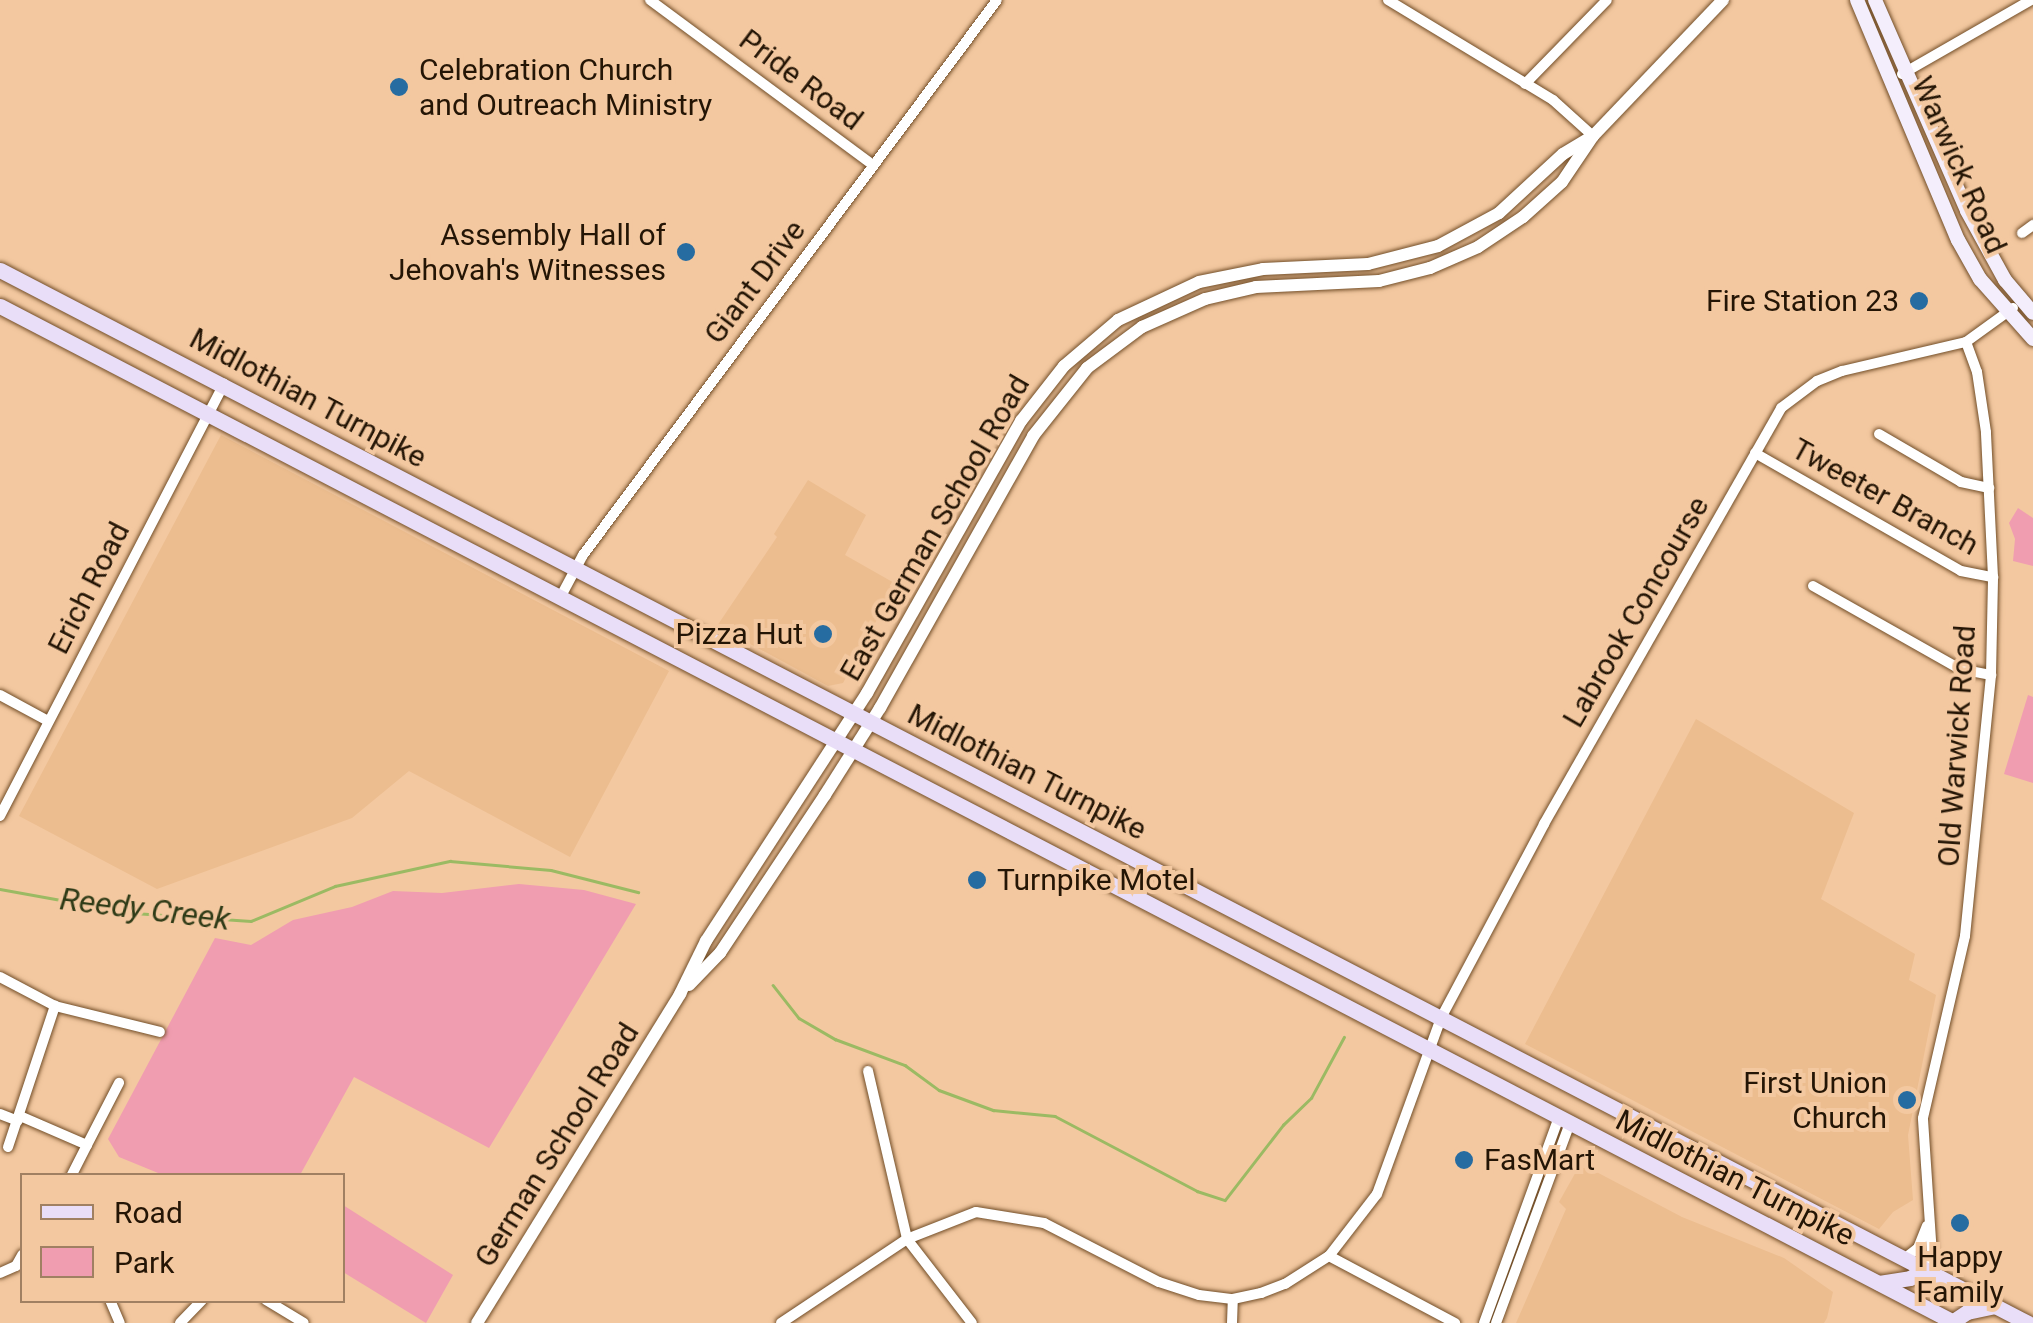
<!DOCTYPE html>
<style>
body{margin:0}
#map{position:relative;width:2033px;height:1323px;overflow:hidden;background:#f3c8a0;font-family:Roboto,sans-serif}
div>[style]{position:absolute}
[style*='--x']{left:calc(var(--x)*1px);top:calc(var(--y)*1px);width:calc(var(--w)*1px);rotate:calc(var(--a)*1deg)}
.built>*{inset:0;background:#ecbd8f}
.green>*{inset:0;background:#f09db0}
.stream>*{height:2.5px;margin:-1.25px;padding:0 1.25px;transform-origin:1.25px;border-radius:1.25px;background:#9bba63}
.roads{filter:drop-shadow(0 0 2px #724e28) drop-shadow(0 0 2px #724e28)}
.minor>*{height:10px;margin:-5px;padding:0 5px;transform-origin:5px;border-radius:5px;background:#fff}
.tertiary>*{height:12px;margin:-6px;padding:0 6px;transform-origin:6px;border-radius:6px;background:#fff}
.secondary>*{height:14px;margin:-7px;padding:0 7px;transform-origin:7px;border-radius:7px;background:#f4eefc}
.primary>*{height:15px;margin:-7.5px;padding:0 7.5px;transform-origin:7.5px;border-radius:7.5px;background:#e9def8}
.dots>*{width:28px;height:28px;translate:-50% -50%;box-sizing:border-box;border:5px solid #f3c8a0;border-radius:50%}
span{translate:-50% -50%;white-space:nowrap;text-align:center;line-height:1.15;-webkit-text-stroke:8px #f3c8a0;paint-order:stroke}
.poi-label{font-size:30px;color:#241505}
.left{translate:0 -50%;text-align:left}
.right{translate:-100% -50%;text-align:right}
.street-label{font-size:30px;color:#241505}
.water-label{font-size:32px;color:#2f3b17;font-style:italic}
.legend{position:absolute;left:20px;top:1173px;width:325px;height:130px;box-sizing:border-box;background:#f3c8a0;border:2px solid #a08062;margin:0;padding:12px 18px;list-style:none;font-size:30px;color:#241505}
.legend li{display:flex;align-items:center;gap:20px;height:50px}
.legend b{width:50px;border:2px solid #a08062}
</style>
<div id="map">
<div class="built">
<div style="clip-path:polygon(221px 435px,669px 671px,570px 857px,409px 771px,352px 818px,157px 889px,19px 816px)"></div>
<div style="clip-path:polygon(808px 480px,866px 515px,845px 555px,896px 584px,843px 683px,828px 686px,717px 626px,777px 537px,774px 534px)"></div>
<div style="clip-path:polygon(1696px 719px,1854px 813px,1821px 899px,1915px 954px,1909px 980px,1936px 995px,1908px 1135px,1913px 1200px,1893px 1212px,1879px 1229px,1525px 1044px)"></div>
<div style="clip-path:polygon(1587px 1167px,1682px 1217px,1784px 1258px,1833px 1292px,1827px 1318px,1824px 1323px,1516px 1323px,1566px 1209px,1559px 1202px,1577px 1170px)"></div>
</div>
<div class="green">
<div style="clip-path:polygon(2018px 508px,2033px 518px,2033px 566px,2013px 561px,2015px 539px,2009px 523px)"></div>
<div style="clip-path:polygon(2028px 695px,2033px 697px,2033px 783px,2004px 774px)"></div>
<div style="clip-path:polygon(519px 884px,584px 890px,636px 904px,489px 1148px,354px 1077px,300px 1175px,163px 1175px,119px 1157px,108px 1139px,215px 938px,251px 945px,293px 920px,352px 907px,393px 891px,442px 893px)"></div>
<div style="clip-path:polygon(343px 1205px,453px 1275px,426px 1323px,343px 1272px)"></div>
</div>
<div class="stream">
<div style="--x:0;--y:889;--w:136;--a:10.2"></div>
<div style="--x:134;--y:913;--w:117;--a:3.9"></div>
<div style="--x:251;--y:921;--w:91;--a:-22.6"></div>
<div style="--x:335;--y:886;--w:118;--a:-12.3"></div>
<div style="--x:450;--y:861;--w:101;--a:5.1"></div>
<div style="--x:551;--y:870;--w:90;--a:14.2"></div>
<div style="--x:773;--y:985;--w:42;--a:51.8"></div>
<div style="--x:799;--y:1018;--w:42;--a:30.3"></div>
<div style="--x:835;--y:1039;--w:75;--a:20.4"></div>
<div style="--x:905;--y:1065;--w:42;--a:36.3"></div>
<div style="--x:939;--y:1090;--w:58;--a:20.3"></div>
<div style="--x:993;--y:1110;--w:62;--a:5.5"></div>
<div style="--x:1055;--y:1116;--w:161;--a:27.8"></div>
<div style="--x:1197;--y:1191;--w:29;--a:18"></div>
<div style="--x:1225;--y:1200;--w:95;--a:-52.3"></div>
<div style="--x:1283;--y:1125;--w:39;--a:-44"></div>
<div style="--x:1311;--y:1098;--w:69;--a:-61.6"></div>
</div>
<div class="roads">
<div class="minor">
<div style="--x:650;--y:0;--w:277;--a:36.5"></div>
<div style="--x:1388;--y:0;--w:193;--a:31.2"></div>
<div style="--x:1553;--y:100;--w:54;--a:42"></div>
<div style="--x:1902;--y:74;--w:149;--a:-29.8"></div>
<div style="--x:1525;--y:84;--w:117;--a:-45.7"></div>
<div style="--x:2022;--y:233;--w:14;--a:-36"></div>
<div style="--x:1879;--y:434;--w:95;--a:30.3"></div>
<div style="--x:1961;--y:482;--w:29;--a:12"></div>
<div style="--x:1755;--y:453;--w:237;--a:29.8"></div>
<div style="--x:1961;--y:571;--w:33;--a:11"></div>
<div style="--x:1813;--y:586;--w:169;--a:29.5"></div>
<div style="--x:1960;--y:669;--w:32;--a:11"></div>
<div style="--x:560;--y:598;--w:49;--a:-61.9"></div>
<div style="--x:583;--y:555;--w:692;--a:-53.28"></div>
<div style="--x:0;--y:695;--w:55;--a:28.4"></div>
<div style="--x:0;--y:816;--w:487;--a:-62.6"></div>
<div style="--x:0;--y:977;--w:62;--a:27.8"></div>
<div style="--x:55;--y:1006;--w:108;--a:13.9"></div>
<div style="--x:868;--y:1071;--w:172;--a:76.9"></div>
<div style="--x:907;--y:1239;--w:106;--a:52.3"></div>
<div style="--x:0;--y:1114;--w:19;--a:21"></div>
<div style="--x:20;--y:1116;--w:73;--a:23.4"></div>
<div style="--x:87;--y:1145;--w:35;--a:117"></div>
<div style="--x:87;--y:1145;--w:70;--a:-62.7"></div>
<div style="--x:8;--y:1147;--w:149;--a:-71.6"></div>
<div style="--x:1329;--y:1256;--w:143;--a:28"></div>
<div style="--x:1904;--y:1259;--w:18;--a:-38"></div>
<div style="--x:1918;--y:1248;--w:24;--a:-68"></div>
<div style="--x:1924;--y:1269;--w:16;--a:-60"></div>
<div style="--x:1932;--y:1255;--w:137;--a:-93.8"></div>
<div style="--x:1923;--y:1118;--w:187;--a:-77"></div>
<div style="--x:1965;--y:936;--w:262;--a:-84.3"></div>
<div style="--x:1991;--y:675;--w:98;--a:-88.8"></div>
<div style="--x:1993;--y:577;--w:145;--a:-92.8"></div>
<div style="--x:1986;--y:432;--w:61;--a:-98.5"></div>
<div style="--x:1977;--y:372;--w:32;--a:-110"></div>
<div style="--x:1966;--y:342;--w:58;--a:-35.9"></div>
<div style="--x:0;--y:1273;--w:17;--a:-24"></div>
<div style="--x:16;--y:1266;--w:13;--a:-61"></div>
<div style="--x:110;--y:1300;--w:25;--a:67"></div>
<div style="--x:266;--y:1300;--w:44;--a:31.2"></div>
<div style="--x:180;--y:1323;--w:32;--a:-46"></div>
<div style="--x:781;--y:1323;--w:151;--a:-33.7"></div>
<div style="--x:907;--y:1239;--w:74;--a:-21.4"></div>
<div style="--x:976;--y:1212;--w:69;--a:9.2"></div>
<div style="--x:1044;--y:1223;--w:129;--a:27.2"></div>
<div style="--x:1159;--y:1282;--w:42;--a:18"></div>
<div style="--x:1199;--y:1295;--w:34;--a:7"></div>
<div style="--x:1233;--y:1299;--w:29;--a:-12"></div>
<div style="--x:1261;--y:1293;--w:26;--a:-21"></div>
<div style="--x:1285;--y:1284;--w:52;--a:-32.5"></div>
<div style="--x:1329;--y:1256;--w:78;--a:-52.3"></div>
<div style="--x:1377;--y:1194;--w:187;--a:-70"></div>
<div style="--x:1441;--y:1018;--w:220;--a:-62"></div>
<div style="--x:1544;--y:824;--w:479;--a:-60.3"></div>
<div style="--x:1781;--y:408;--w:45;--a:-36.9"></div>
<div style="--x:1817;--y:381;--w:27;--a:-22"></div>
<div style="--x:1842;--y:371;--w:127;--a:-13.2"></div>
<div style="--x:1232;--y:1323;--w:24;--a:-88"></div>
<div style="--x:1484;--y:1323;--w:219;--a:-70"></div>
<div style="--x:1496;--y:1323;--w:213;--a:-69.7"></div>
</div>
<div class="tertiary">
<div style="--x:689;--y:985;--w:45;--a:-45.9"></div>
<div style="--x:720;--y:953;--w:190;--a:-56.4"></div>
<div style="--x:825;--y:795;--w:103;--a:-57.7"></div>
<div style="--x:880;--y:708;--w:312;--a:-60.6"></div>
<div style="--x:1033;--y:436;--w:87;--a:-51.5"></div>
<div style="--x:1087;--y:368;--w:69;--a:-36.7"></div>
<div style="--x:1142;--y:327;--w:69;--a:-24"></div>
<div style="--x:1205;--y:299;--w:52;--a:-13.2"></div>
<div style="--x:1256;--y:287;--w:123;--a:-2.8"></div>
<div style="--x:1379;--y:281;--w:53;--a:-14.3"></div>
<div style="--x:1430;--y:268;--w:52;--a:-23.6"></div>
<div style="--x:1478;--y:247;--w:54;--a:-33.7"></div>
<div style="--x:1523;--y:217;--w:52;--a:-41.9"></div>
<div style="--x:1562;--y:182;--w:55;--a:-56"></div>
<div style="--x:1593;--y:136;--w:188;--a:-46.3"></div>
<div style="--x:477;--y:1323;--w:387;--a:-58.3"></div>
<div style="--x:680;--y:994;--w:59;--a:-63.9"></div>
<div style="--x:706;--y:941;--w:296;--a:-57"></div>
<div style="--x:867;--y:693;--w:313;--a:-60.5"></div>
<div style="--x:1021;--y:421;--w:70;--a:-52"></div>
<div style="--x:1064;--y:366;--w:71;--a:-40.4"></div>
<div style="--x:1118;--y:320;--w:89;--a:-25.1"></div>
<div style="--x:1199;--y:282;--w:65;--a:-11.5"></div>
<div style="--x:1263;--y:269;--w:105;--a:-2.7"></div>
<div style="--x:1368;--y:264;--w:72;--a:-14.4"></div>
<div style="--x:1438;--y:246;--w:69;--a:-28.4"></div>
<div style="--x:1499;--y:213;--w:87;--a:-42.7"></div>
<div style="--x:1563;--y:154;--w:35;--a:-31"></div>
</div>
<div class="secondary">
<div style="--x:1857;--y:0;--w:260;--a:67.2"></div>
<div style="--x:1958;--y:240;--w:45;--a:60.6"></div>
<div style="--x:1980;--y:279;--w:80;--a:48.5"></div>
<div style="--x:1875;--y:0;--w:230;--a:66.4"></div>
<div style="--x:1967;--y:211;--w:79;--a:61.2"></div>
<div style="--x:2005;--y:280;--w:43;--a:49.7"></div>
</div>
<div class="primary">
<div style="--x:0;--y:270;--w:2285;--a:27.44"></div>
<div style="--x:0;--y:306;--w:2204;--a:27.48"></div>
<div style="--x:1879;--y:1283;--w:31;--a:-9"></div>
<div style="--x:1910;--y:1278;--w:17;--a:-33"></div>
<div style="--x:1952;--y:1322;--w:18;--a:-34"></div>
<div style="--x:1967;--y:1312;--w:29;--a:-12"></div>
</div>
</div>
<div class="dots">
<div style="left:399px;top:87px;background:#266ca1"></div>
<div style="left:686px;top:252px;background:#266ca1"></div>
<div style="left:1919px;top:301px;background:#266ca1"></div>
<div style="left:823px;top:634px;background:#266ca1"></div>
<div style="left:977px;top:880px;background:#266ca1"></div>
<div style="left:1907px;top:1100px;background:#266ca1"></div>
<div style="left:1464px;top:1160px;background:#266ca1"></div>
<div style="left:1960px;top:1223px;background:#266ca1"></div>
</div>
<div class="poi-label">
<span class="left" style="left:419px;top:87px">Celebration Church<br>and Outreach Ministry</span>
<span class="right" style="left:666px;top:252px">Assembly Hall of<br>Jehovah's Witnesses</span>
<span class="right" style="left:1899px;top:301px">Fire Station 23</span>
<span class="right" style="left:803px;top:634px">Pizza Hut</span>
<span class="left" style="left:997px;top:880px">Turnpike Motel</span>
<span class="right" style="left:1887px;top:1100px">First Union<br>Church</span>
<span class="left" style="left:1484px;top:1160px">FasMart</span>
<span style="left:1960px;top:1274px">Happy<br>Family</span>
</div>
<div class="street-label">
<span style="left:801px;top:80px;rotate:37deg">Pride Road</span>
<span style="left:1959px;top:165px;rotate:66deg">Warwick Road</span>
<span style="left:755px;top:282px;rotate:-53deg">Giant Drive</span>
<span style="left:308px;top:398px;rotate:28deg">Midlothian Turnpike</span>
<span style="left:1885px;top:497px;rotate:29deg">Tweeter Branch</span>
<span style="left:935px;top:528px;rotate:-60deg">East German School Road</span>
<span style="left:89px;top:588px;rotate:-63deg">Erich Road</span>
<span style="left:1636px;top:612px;rotate:-60deg">Labrook Concourse</span>
<span style="left:1957px;top:746px;rotate:-86deg">Old Warwick Road</span>
<span style="left:1027px;top:772px;rotate:27deg">Midlothian Turnpike</span>
<span style="left:557px;top:1145px;rotate:-58deg">German School Road</span>
<span style="left:1735px;top:1178px;rotate:27deg">Midlothian Turnpike</span>
</div>
<div class="water-label">
<span style="left:145px;top:909px;rotate:7deg">Reedy Creek</span>
</div>
<ul class="legend">
<li><b style="height:12px;background:#e9def8"></b>Road</li>
<li><b style="height:28px;background:#f09db0"></b>Park</li>
</ul>
</div>
